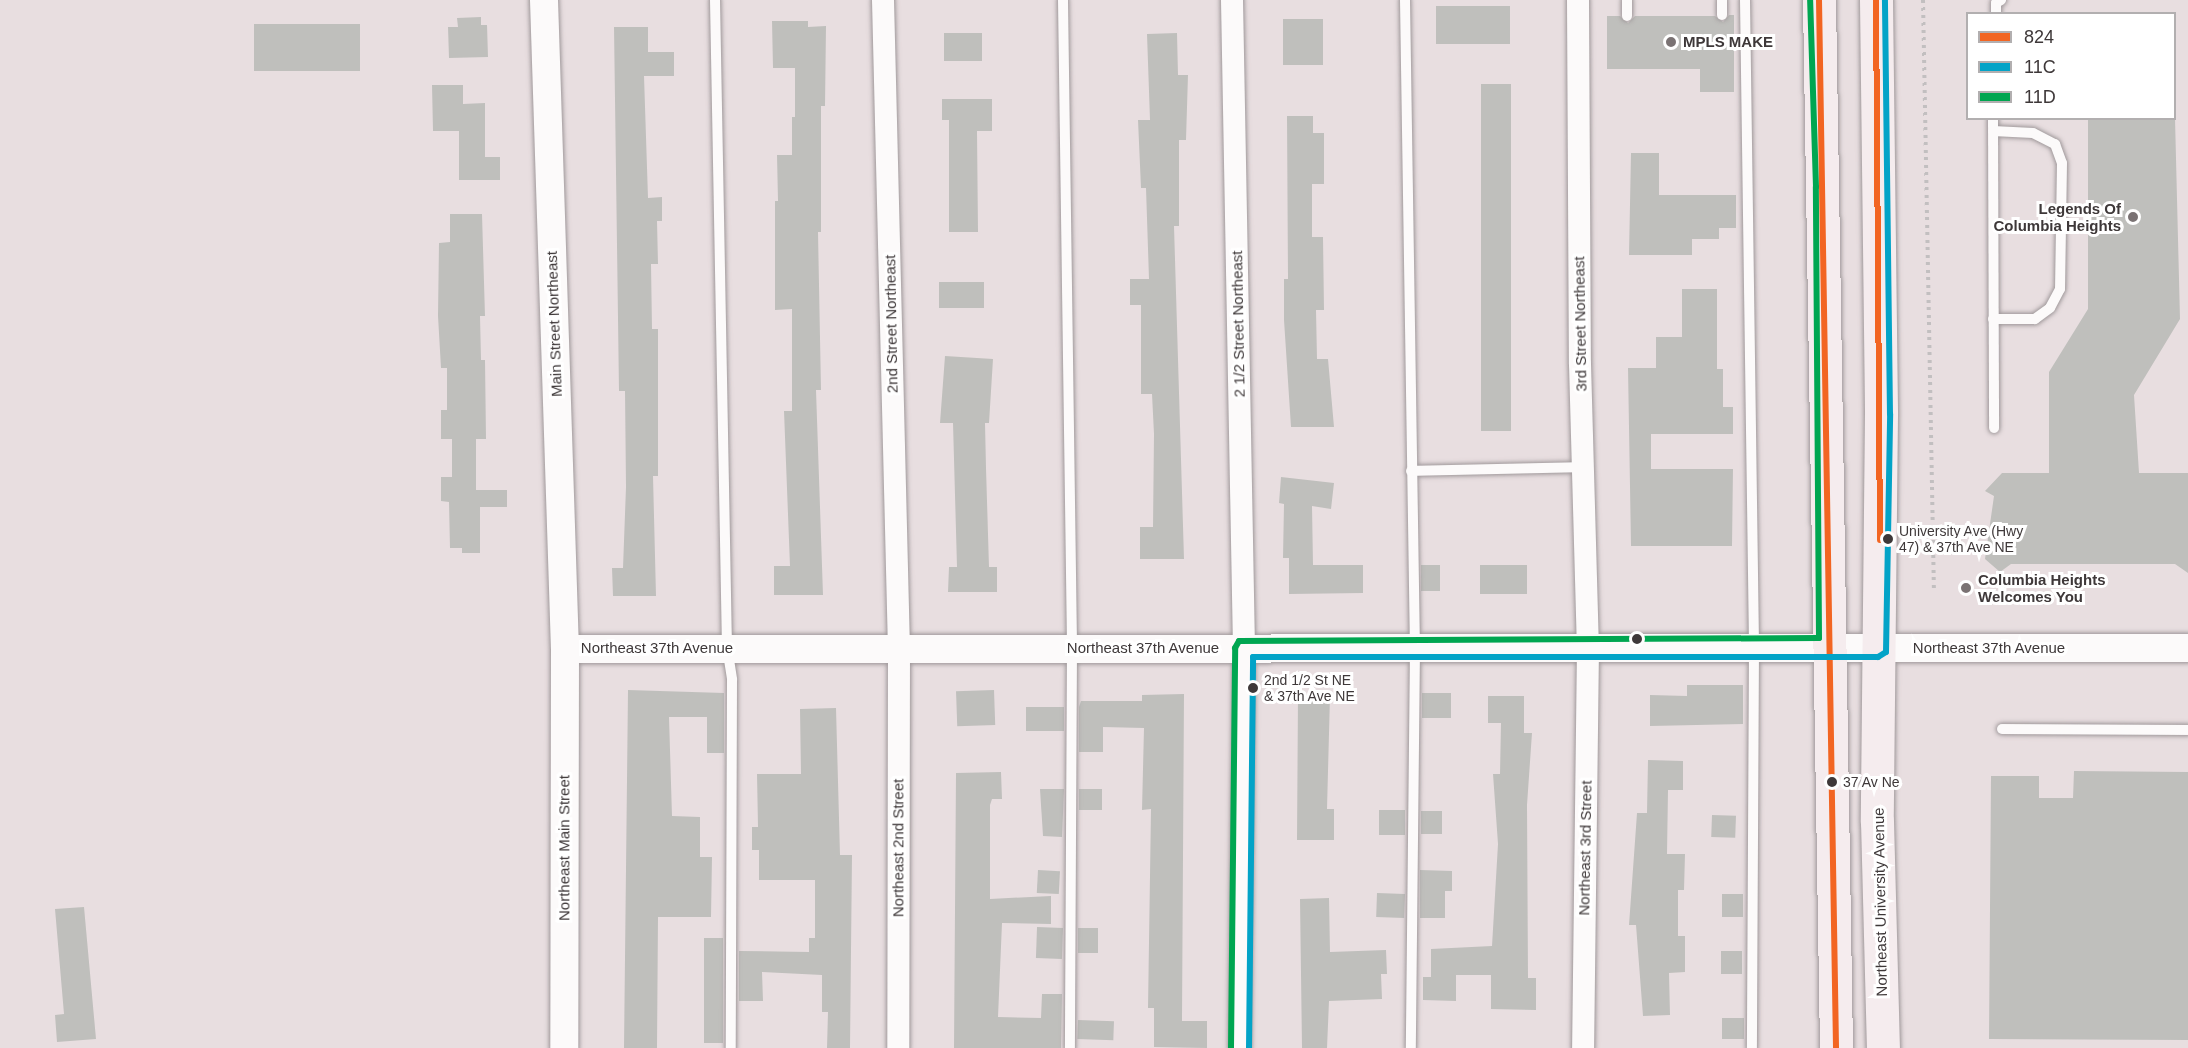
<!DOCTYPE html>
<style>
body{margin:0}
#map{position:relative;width:2188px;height:1048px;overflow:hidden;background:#e8dee0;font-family:Helvetica,sans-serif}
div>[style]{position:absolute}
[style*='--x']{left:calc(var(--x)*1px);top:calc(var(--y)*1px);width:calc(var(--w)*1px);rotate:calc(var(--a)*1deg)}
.building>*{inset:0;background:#bfbfbc;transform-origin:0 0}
.path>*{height:4px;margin-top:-2px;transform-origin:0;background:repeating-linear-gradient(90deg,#c2bfc0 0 3px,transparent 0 7.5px)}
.roads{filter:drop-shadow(0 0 2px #a0999b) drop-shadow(0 0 2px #a0999b)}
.service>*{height:10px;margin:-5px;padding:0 5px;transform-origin:5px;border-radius:5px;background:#fcfafa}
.minor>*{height:22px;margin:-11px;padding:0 11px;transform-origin:11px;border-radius:11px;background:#fcfafa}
.tertiary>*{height:28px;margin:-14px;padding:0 14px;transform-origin:14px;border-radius:14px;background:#fcfafa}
.primary>*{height:33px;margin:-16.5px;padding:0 16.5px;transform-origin:16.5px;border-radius:16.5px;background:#f5ecee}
.bus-1>*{height:6px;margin:-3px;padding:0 3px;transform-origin:3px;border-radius:3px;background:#f26522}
.bus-2>*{height:6px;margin:-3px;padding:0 3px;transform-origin:3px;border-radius:3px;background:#03a3c7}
.bus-3>*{height:6px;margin:-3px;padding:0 3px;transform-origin:3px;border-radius:3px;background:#00a651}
.dots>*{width:16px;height:16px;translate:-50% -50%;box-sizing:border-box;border:3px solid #fff;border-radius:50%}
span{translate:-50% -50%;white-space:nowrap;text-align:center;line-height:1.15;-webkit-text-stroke:6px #fff;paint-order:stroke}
.bus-label{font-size:14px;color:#3e3839}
.left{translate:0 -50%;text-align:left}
.poi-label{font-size:15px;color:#3e3839;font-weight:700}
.right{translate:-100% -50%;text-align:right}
.street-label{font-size:15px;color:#3e3839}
.legend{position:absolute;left:1966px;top:12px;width:210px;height:108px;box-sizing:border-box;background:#fff;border:2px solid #b2afb0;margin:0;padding:8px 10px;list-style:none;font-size:18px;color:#3e3839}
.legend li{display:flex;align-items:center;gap:12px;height:30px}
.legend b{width:30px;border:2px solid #b2afb0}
</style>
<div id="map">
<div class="building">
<div style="left:1510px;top:6px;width:38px;height:74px;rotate:90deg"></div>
<div style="clip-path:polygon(1729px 15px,1734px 15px,1734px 92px,1700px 92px,1700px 69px,1607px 69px,1607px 16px,1620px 16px,1628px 23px,1635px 16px,1715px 16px,1723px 22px)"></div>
<div style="clip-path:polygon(481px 17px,481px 25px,487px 25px,488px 57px,449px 58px,448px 27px,458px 27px,457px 18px)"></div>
<div style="left:1323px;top:19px;width:46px;height:40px;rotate:90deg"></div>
<div style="clip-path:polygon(772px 21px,808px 21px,808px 27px,826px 26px,825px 106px,821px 106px,821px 232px,818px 232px,821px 390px,816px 390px,823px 595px,774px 595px,774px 566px,790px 566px,784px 411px,792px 411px,792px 309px,775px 310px,775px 201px,778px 201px,777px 155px,792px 155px,792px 117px,795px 117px,795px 68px,773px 68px)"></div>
<div style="left:254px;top:24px;width:106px;height:47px"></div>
<div style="clip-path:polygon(614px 27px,648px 27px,648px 52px,674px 52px,674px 76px,644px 76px,648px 198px,662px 197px,662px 221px,657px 221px,658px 264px,651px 264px,652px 329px,658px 329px,658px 476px,653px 476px,656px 596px,613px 596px,612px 568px,623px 568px,626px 487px,625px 391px,619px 391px)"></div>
<div style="left:944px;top:33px;width:38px;height:28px"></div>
<div style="clip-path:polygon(1177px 33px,1178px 75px,1188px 75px,1186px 140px,1179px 140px,1179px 226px,1174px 226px,1184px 559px,1140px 559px,1140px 527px,1153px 527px,1154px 434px,1152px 394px,1141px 394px,1141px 305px,1130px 305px,1130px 279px,1149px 279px,1146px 188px,1141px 188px,1138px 120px,1150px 120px,1147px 34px)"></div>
<div style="left:1481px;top:84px;width:30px;height:347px"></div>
<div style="clip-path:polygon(432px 85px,463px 85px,463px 104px,485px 103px,485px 157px,500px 157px,500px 180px,459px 180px,459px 131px,433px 131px)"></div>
<div style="clip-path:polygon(942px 99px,992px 99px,992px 131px,977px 131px,978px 232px,949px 232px,949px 120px,942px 120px)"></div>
<div style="clip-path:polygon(1287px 116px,1313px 116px,1313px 133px,1324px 133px,1324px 184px,1312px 184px,1312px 237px,1323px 237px,1324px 310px,1316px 310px,1317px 359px,1328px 359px,1334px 427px,1291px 427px,1284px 320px,1284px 279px,1288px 279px)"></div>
<div style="clip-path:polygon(2088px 118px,2175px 118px,2180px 319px,2134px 395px,2139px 473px,2188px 473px,2188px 573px,2175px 564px,2011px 564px,2000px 572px,1985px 559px,1994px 496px,1985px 491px,2002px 473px,2049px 473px,2049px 372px,2088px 309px)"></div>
<div style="clip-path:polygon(1631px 153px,1659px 153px,1659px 195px,1736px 195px,1736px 228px,1719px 228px,1719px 239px,1692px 239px,1692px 255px,1629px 255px)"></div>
<div style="clip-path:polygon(450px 214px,482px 214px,485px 316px,480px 316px,481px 360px,485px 360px,486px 439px,476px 439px,476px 490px,507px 490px,507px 507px,480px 507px,480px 553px,462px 553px,462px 548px,450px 548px,449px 502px,441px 501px,441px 477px,452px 477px,452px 439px,441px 439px,441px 410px,447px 410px,447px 368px,441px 368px,438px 316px,439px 243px,450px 242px)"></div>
<div style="left:939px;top:282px;width:45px;height:26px"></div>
<div style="clip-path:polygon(1682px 289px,1717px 289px,1717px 369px,1723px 369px,1723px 407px,1733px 407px,1733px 434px,1651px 434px,1651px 469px,1733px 469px,1732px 546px,1631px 546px,1628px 368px,1656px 368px,1656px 337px,1682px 337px)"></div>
<div style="clip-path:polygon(945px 356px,993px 359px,989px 423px,985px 423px,986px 468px,989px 567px,997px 567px,997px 592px,948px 592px,949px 567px,957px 567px,953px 423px,940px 423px)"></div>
<div style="clip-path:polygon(1281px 477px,1334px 483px,1331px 509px,1312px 506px,1313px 565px,1363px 565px,1363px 593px,1289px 594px,1289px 558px,1283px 558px,1284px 504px,1279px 503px)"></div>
<div style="left:1421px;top:565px;width:19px;height:26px"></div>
<div style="left:1480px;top:565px;width:47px;height:29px"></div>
<div style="clip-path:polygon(1687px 685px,1743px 685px,1743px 724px,1650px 726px,1650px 695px,1687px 696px)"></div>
<div style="clip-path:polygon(628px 690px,724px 693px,724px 753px,707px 753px,707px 717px,669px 717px,672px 816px,700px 817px,700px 857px,712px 857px,711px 917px,658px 917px,657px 1048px,624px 1048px)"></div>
<div style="left:994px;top:690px;width:35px;height:38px;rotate:88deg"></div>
<div style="left:1422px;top:693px;width:29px;height:25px"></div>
<div style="clip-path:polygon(1184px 694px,1182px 1021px,1207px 1021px,1207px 1048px,1154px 1047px,1154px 1008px,1148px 1008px,1151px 809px,1142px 810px,1144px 728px,1103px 727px,1103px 752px,1079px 752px,1079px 707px,1081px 701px,1142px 701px,1142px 695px)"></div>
<div style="clip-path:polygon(1298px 696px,1330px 696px,1327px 809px,1334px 809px,1334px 840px,1297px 840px)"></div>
<div style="clip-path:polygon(1488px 696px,1524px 696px,1524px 733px,1532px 733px,1527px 805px,1528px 978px,1536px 978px,1536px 1010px,1491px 1009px,1491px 975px,1456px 975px,1456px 1001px,1423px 1000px,1423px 977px,1431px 977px,1431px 949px,1492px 946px,1498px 844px,1493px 774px,1500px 774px,1501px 723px,1488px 723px)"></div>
<div style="left:1064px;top:707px;width:24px;height:38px;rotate:90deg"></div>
<div style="clip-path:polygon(836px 708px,840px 855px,852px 855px,850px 1048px,827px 1048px,828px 1012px,822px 1012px,822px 975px,762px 972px,763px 1001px,739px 1001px,739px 951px,809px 952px,809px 938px,815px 938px,815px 880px,759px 880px,759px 850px,752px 850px,752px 827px,758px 827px,757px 774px,801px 774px,800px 709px)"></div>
<div style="clip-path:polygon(1648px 760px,1683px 761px,1683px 790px,1668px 790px,1667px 854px,1685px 854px,1684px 890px,1678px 890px,1678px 936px,1685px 936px,1685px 972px,1669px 973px,1670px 1015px,1643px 1016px,1636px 925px,1629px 925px,1637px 813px,1647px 813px)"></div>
<div style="clip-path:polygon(2074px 771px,2188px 772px,2188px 1040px,1989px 1039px,1991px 776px,2039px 776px,2039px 798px,2073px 798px)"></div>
<div style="clip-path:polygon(1001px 772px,1002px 799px,992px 799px,990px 805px,990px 899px,1051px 896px,1051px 924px,1002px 923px,998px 1017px,1041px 1018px,1042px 994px,1062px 994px,1061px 1048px,954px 1048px,956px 773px)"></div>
<div style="clip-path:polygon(1040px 789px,1064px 789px,1062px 837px,1043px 836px)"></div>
<div style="left:1079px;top:789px;width:23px;height:21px"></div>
<div style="left:1379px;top:810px;width:26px;height:25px"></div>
<div style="left:1421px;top:811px;width:21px;height:23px"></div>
<div style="left:1712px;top:815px;width:24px;height:22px;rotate:2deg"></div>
<div style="left:1038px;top:870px;width:22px;height:23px;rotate:3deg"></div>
<div style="clip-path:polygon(1420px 870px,1452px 871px,1452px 891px,1445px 891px,1445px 918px,1420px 918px)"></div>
<div style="left:1377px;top:893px;width:28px;height:24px;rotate:2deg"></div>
<div style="left:1722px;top:894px;width:21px;height:23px"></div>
<div style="clip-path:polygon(1329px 898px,1330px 952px,1386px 950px,1387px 974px,1381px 974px,1382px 999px,1329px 1001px,1327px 1048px,1302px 1048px,1300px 899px)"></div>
<div style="clip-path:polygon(84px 907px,96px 1039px,57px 1042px,55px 1015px,64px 1014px,55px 909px)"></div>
<div style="left:1063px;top:928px;width:31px;height:26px;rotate:92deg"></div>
<div style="left:1078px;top:928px;width:20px;height:25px"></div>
<div style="left:704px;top:938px;width:19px;height:105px"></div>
<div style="left:1721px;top:951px;width:21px;height:23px"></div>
<div style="left:1722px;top:1018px;width:22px;height:21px"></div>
<div style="left:1078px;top:1020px;width:36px;height:19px;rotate:2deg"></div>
</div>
<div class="path">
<div style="--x:1923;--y:0;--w:592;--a:88.94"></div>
</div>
<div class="roads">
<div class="service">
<div style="--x:715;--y:0;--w:647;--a:88.94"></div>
<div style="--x:727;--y:647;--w:33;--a:81"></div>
<div style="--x:732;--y:680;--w:368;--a:90.2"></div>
<div style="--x:1063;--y:0;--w:648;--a:89.2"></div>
<div style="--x:1072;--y:648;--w:400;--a:90.3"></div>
<div style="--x:1405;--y:0;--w:648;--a:89.12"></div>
<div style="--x:1415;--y:648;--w:400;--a:90.6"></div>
<div style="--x:1627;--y:0;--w:16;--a:90"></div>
<div style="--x:1722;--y:0;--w:15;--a:90"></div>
<div style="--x:1745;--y:0;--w:647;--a:89.2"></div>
<div style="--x:1754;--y:647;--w:401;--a:90.3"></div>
<div style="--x:1996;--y:14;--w:11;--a:-90"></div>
<div style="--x:1996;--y:3;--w:6;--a:-31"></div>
<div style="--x:1993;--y:118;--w:310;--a:89.8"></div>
<div style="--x:1993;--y:131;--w:40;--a:2.9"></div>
<div style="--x:2033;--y:133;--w:25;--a:27"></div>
<div style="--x:2055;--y:144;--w:20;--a:70"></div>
<div style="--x:2062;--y:163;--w:126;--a:90.9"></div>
<div style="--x:2060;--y:289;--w:21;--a:118"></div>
<div style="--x:2050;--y:308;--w:19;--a:144"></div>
<div style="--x:2035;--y:319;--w:42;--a:180"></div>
<div style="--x:1411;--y:471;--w:172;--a:-1.3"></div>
<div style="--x:2002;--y:729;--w:186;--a:0.3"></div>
</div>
<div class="minor">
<div style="--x:883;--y:0;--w:648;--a:88.59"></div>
<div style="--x:899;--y:648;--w:400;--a:90.1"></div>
<div style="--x:1232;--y:0;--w:648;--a:88.94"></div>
<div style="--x:1244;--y:648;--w:400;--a:90.6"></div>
<div style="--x:1578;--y:0;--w:364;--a:89.7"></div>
<div style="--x:1580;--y:364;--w:283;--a:88.4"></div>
<div style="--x:1588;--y:647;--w:401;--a:90.7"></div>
</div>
<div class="tertiary">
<div style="--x:544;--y:0;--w:649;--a:88.15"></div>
<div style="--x:565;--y:649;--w:399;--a:90.1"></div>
<div style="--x:565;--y:649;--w:1623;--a:-0.04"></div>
</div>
<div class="primary">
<div style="--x:1819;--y:0;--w:1048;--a:89.07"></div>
<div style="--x:1876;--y:0;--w:414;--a:89.3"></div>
<div style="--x:1881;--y:414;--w:407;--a:90.6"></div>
<div style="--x:1877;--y:821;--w:227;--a:88.5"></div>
</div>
</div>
<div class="bus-1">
<div style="--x:1819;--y:0;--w:1048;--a:89.07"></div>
<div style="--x:1876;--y:0;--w:540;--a:89.58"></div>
</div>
<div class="bus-2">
<div style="--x:1249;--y:1048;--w:391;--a:-89.4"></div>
<div style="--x:1253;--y:657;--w:625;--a:0"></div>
<div style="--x:1878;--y:657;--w:9;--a:-32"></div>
<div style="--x:1886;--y:652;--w:238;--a:-89"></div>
<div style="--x:1890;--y:414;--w:414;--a:-90.7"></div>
</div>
<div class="bus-3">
<div style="--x:1231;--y:1048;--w:400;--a:-89.4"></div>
<div style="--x:1235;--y:648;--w:8;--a:-60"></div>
<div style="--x:1239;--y:641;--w:580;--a:-0.3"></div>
<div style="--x:1819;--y:638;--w:451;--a:-90.4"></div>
<div style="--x:1816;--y:187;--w:187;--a:-91.8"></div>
</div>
<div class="dots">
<div style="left:1671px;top:42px;background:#7a7273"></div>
<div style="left:2133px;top:217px;background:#7a7273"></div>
<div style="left:1888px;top:539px;background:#3e3839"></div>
<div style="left:1966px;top:588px;background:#7a7273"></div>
<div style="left:1637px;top:639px;background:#3e3839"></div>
<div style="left:1253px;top:688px;background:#3e3839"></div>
<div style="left:1832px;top:782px;background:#3e3839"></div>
</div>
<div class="bus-label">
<span class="left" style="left:1899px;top:539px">University Ave (Hwy<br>47) &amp; 37th Ave NE</span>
<span class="left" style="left:1264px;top:688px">2nd 1/2 St NE<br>&amp; 37th Ave NE</span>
<span class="left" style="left:1843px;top:782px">37 Av Ne</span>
</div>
<div class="poi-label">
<span class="left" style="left:1683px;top:42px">MPLS MAKE</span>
<span class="right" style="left:2121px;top:217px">Legends Of<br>Columbia Heights</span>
<span class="left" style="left:1978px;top:588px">Columbia Heights<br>Welcomes You</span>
</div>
<div class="street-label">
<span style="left:554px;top:324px;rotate:-92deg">Main Street Northeast</span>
<span style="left:891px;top:324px;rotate:-91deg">2nd Street Northeast</span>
<span style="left:1238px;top:324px;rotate:-91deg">2 1/2 Street Northeast</span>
<span style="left:1580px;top:324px;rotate:-91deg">3rd Street Northeast</span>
<span style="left:657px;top:648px">Northeast 37th Avenue</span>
<span style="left:1143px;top:648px">Northeast 37th Avenue</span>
<span style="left:1989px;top:648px">Northeast 37th Avenue</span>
<span style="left:564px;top:848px;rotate:-90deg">Northeast Main Street</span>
<span style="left:898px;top:848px;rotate:-90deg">Northeast 2nd Street</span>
<span style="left:1585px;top:848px;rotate:-89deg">Northeast 3rd Street</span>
<span style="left:1880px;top:902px;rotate:-91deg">Northeast University Avenue</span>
</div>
<ul class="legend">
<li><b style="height:8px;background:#f26522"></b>824</li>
<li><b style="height:8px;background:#03a3c7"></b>11C</li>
<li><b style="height:8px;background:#00a651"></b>11D</li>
</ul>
</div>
